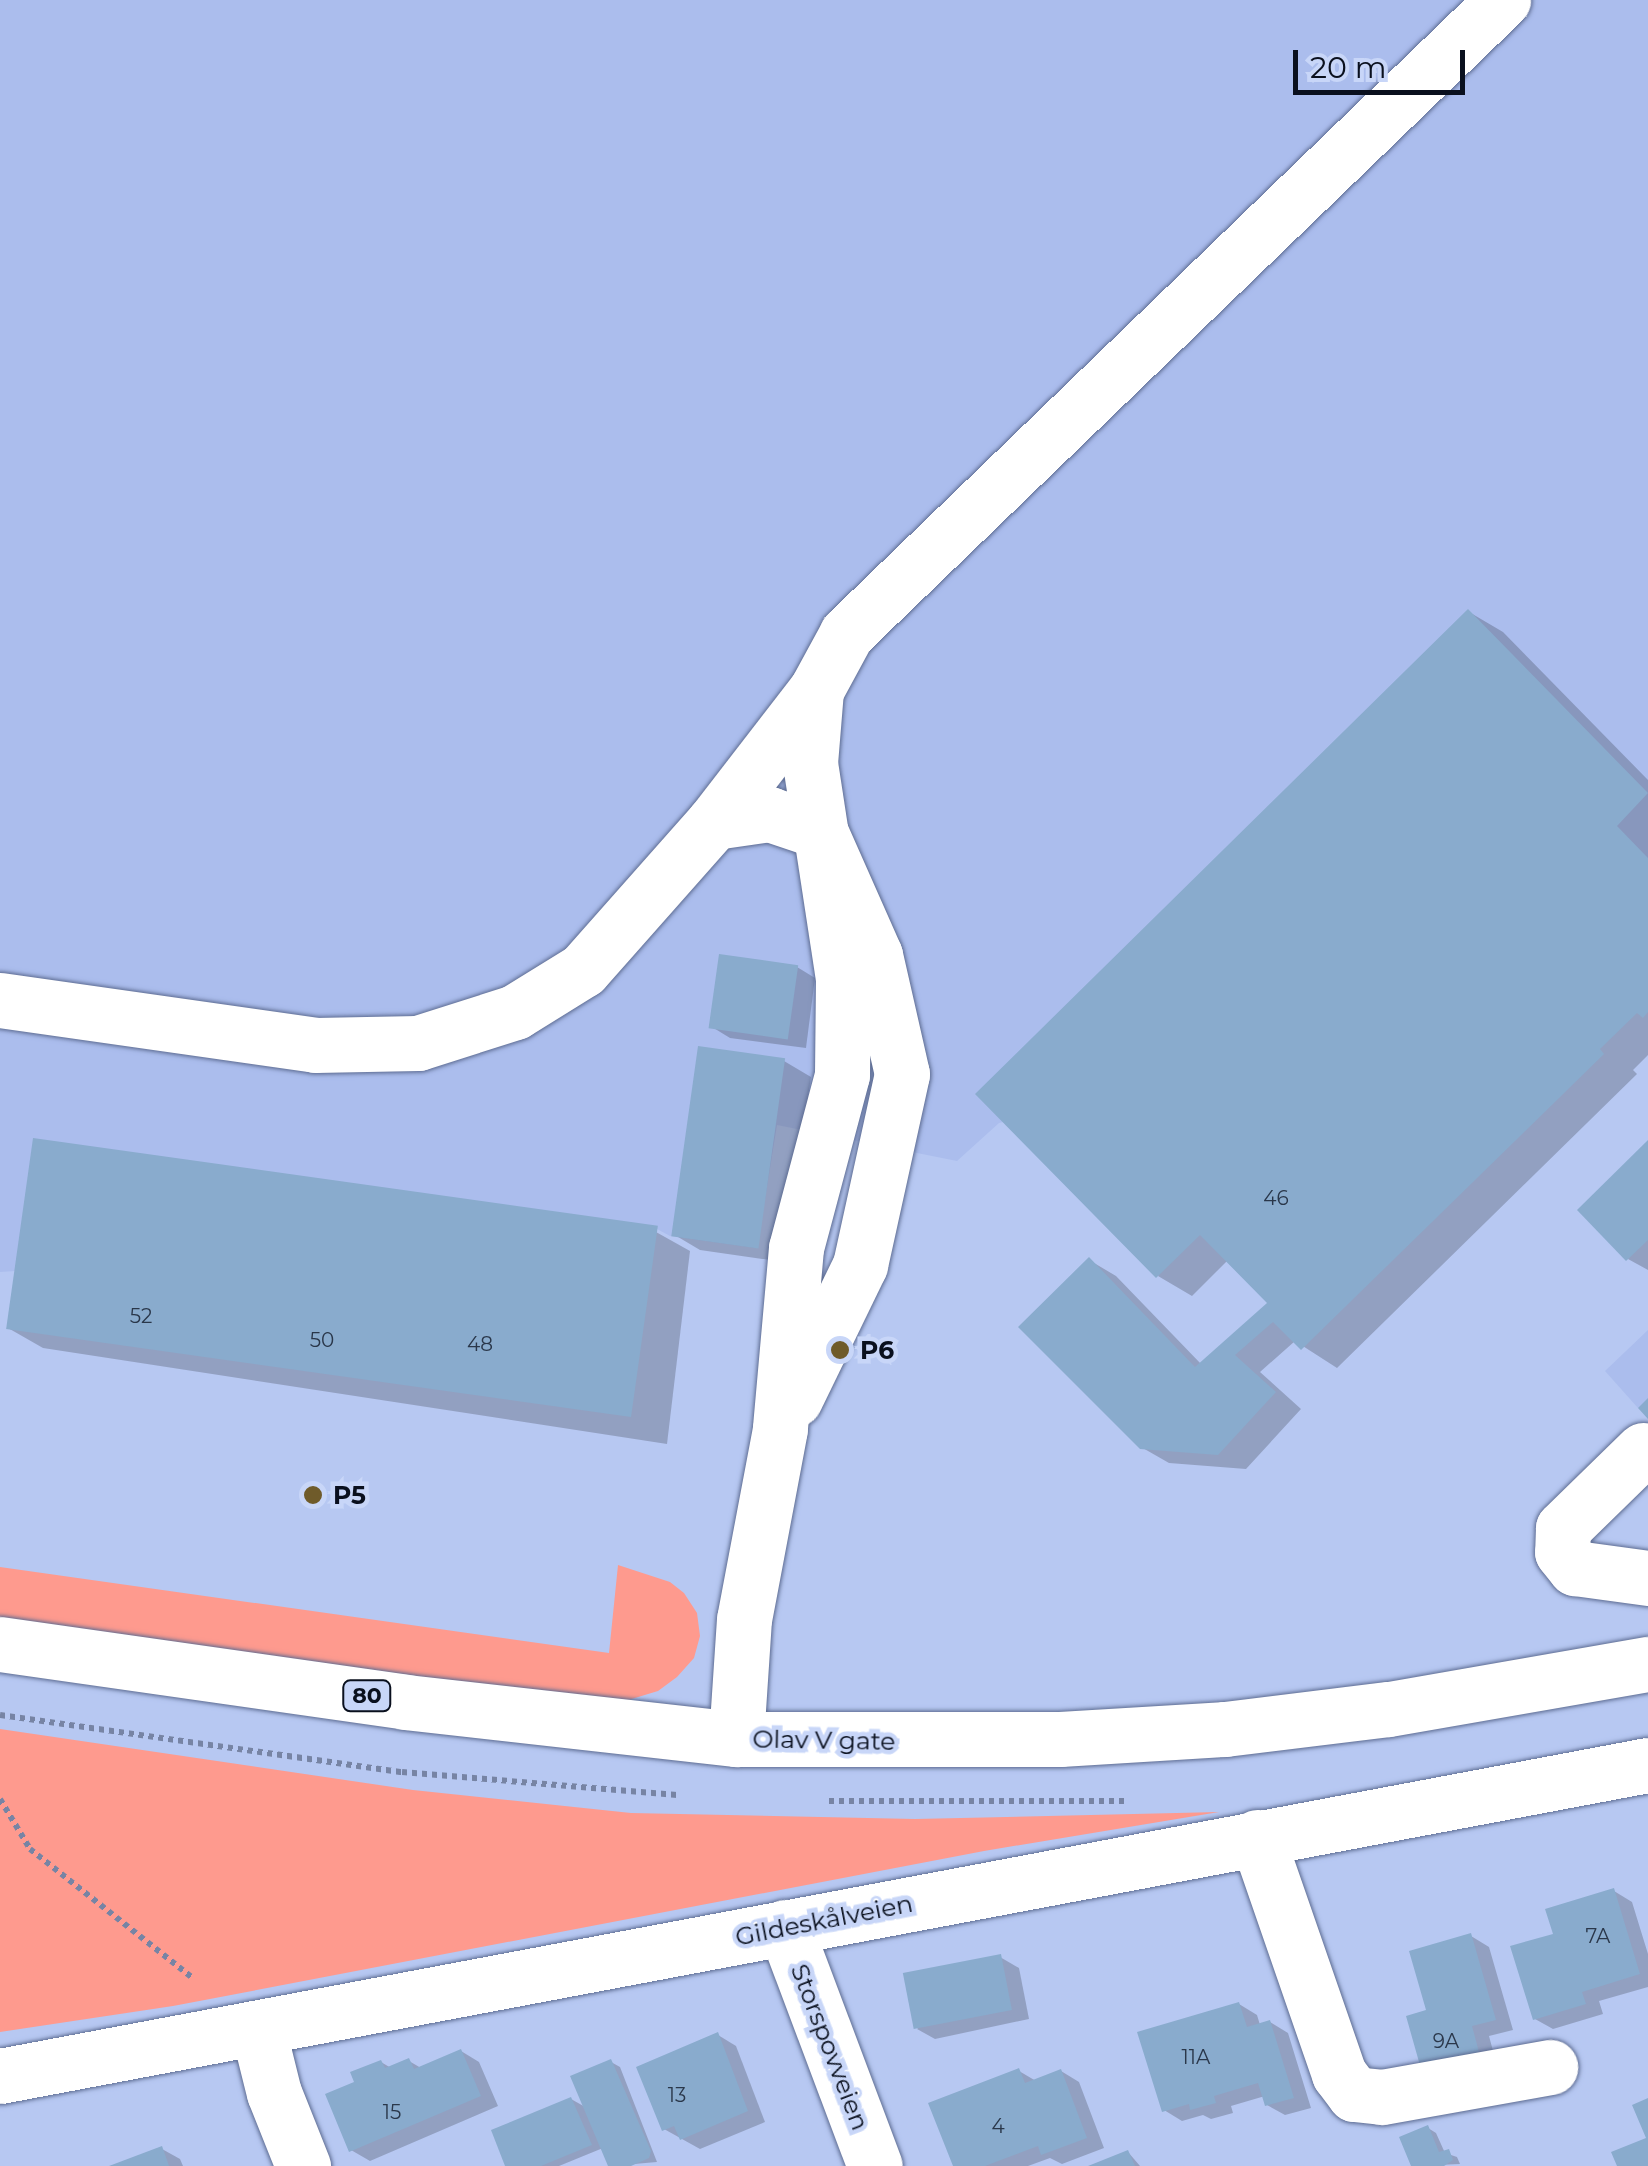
<!DOCTYPE html>
<meta charset="utf-8">
<style>
body{margin:0}
#map{position:relative;width:1648px;height:2166px;overflow:hidden;background:#b7c8f2;font-family:Montserrat,sans-serif}
div>[style]{position:absolute}
[style*='--x']{left:calc(var(--x)*1px);top:calc(var(--y)*1px);width:calc(var(--w)*1px);rotate:calc(var(--a)*1deg)}
.built>*{inset:0;background:#abbded}
.green>*{inset:0;background:#fe9a8e}
.shadow>*{inset:0;background:#0003}
.building>*{inset:0;background:#89abcd;transform-origin:0 0}
.path>*{height:6px;margin-top:-3px;transform-origin:0;background:repeating-linear-gradient(90deg,#7784a4 0 5px,transparent 0 10px)}
.roads{filter:drop-shadow(0 0 2px #5d6c92) drop-shadow(0 0 2px #5d6c92)}
.minor>*{height:55px;margin:-27.5px;padding:0 27.5px;transform-origin:27.5px;border-radius:27.5px;background:#fff}
.highway>*{height:55px;margin:-27.5px;padding:0 27.5px;transform-origin:27.5px;border-radius:27.5px;background:#fff}
.dots>*{width:28px;height:28px;translate:-50% -50%;box-sizing:border-box;border:5px solid #c8d6f8;border-radius:50%}
span{translate:-50% -50%;white-space:nowrap;text-align:center;line-height:1.15;-webkit-text-stroke:9px #c8d6f8;paint-order:stroke}
.number-label{font-size:20px;color:#2a374a}
.number-label span{-webkit-text-stroke-width:0}
.shield-label span{padding:2px 8px;background:#c8d6f8;border:2px solid;border-radius:8px;-webkit-text-stroke-width:0}
.shield-label{font-size:22px;color:#0a101e;font-weight:700}
.poi-label{font-size:25px;color:#0a101e;font-weight:700}
.left{translate:0 -50%;text-align:left}
.street-label{font-size:25px;color:#0a101e}
.scale{position:absolute;left:1293px;top:50px;width:172px;height:45px;box-sizing:border-box;border:5px solid #0a101e;border-top:0;padding-left:12px;font-size:30px;line-height:35px;white-space:nowrap;color:#0a101e;-webkit-text-stroke:8px #c8d6f8;paint-order:stroke}
</style>
<div id="map">
<div class="built">
<div style="clip-path:polygon(0 0,1648px 0,1648px 970px,999px 1123px,957px 1161px,777px 1125px,757px 1248px,670px 1236px,657px 1229px,0 1272px)"></div>
<div style="clip-path:polygon(1648px 1330px,1648px 1405px,1638px 1408px,1605px 1371px)"></div>
</div>
<div class="green">
<div style="clip-path:polygon(618px 1565px,670px 1582px,684px 1593px,697px 1613px,700px 1636px,694px 1658px,677px 1677px,658px 1691px,625px 1701px,595px 1701px,0 1618px,0 1567px,609px 1653px)"></div>
<div style="clip-path:polygon(0 1729px,413px 1790px,631px 1813px,915px 1819px,1219px 1812px,984px 1851px,173px 2006px,0 2032px)"></div>
</div>
<div class="shadow">
<div style="clip-path:polygon(1469px 612px,1503px 632px,1648px 780px,1648px 1055px,1633px 1070px,1637px 1074px,1337px 1368px,1295px 1341px,1260px 1372px,1301px 1409px,1246px 1469px,1169px 1463px,1141px 1447px,1089px 1260px,1116px 1276px,1202px 1365px,1270px 1303px,1228px 1260px,1192px 1296px,1158px 1276px)"></div>
<div style="clip-path:polygon(797px 967px,815px 978px,806px 1048px,730px 1038px,712px 1027px)"></div>
<div style="clip-path:polygon(784px 1061px,811px 1077px,784px 1262px,700px 1250px,673px 1234px)"></div>
<div style="clip-path:polygon(1648px 1144px,1648px 1270px,1628px 1259px)"></div>
<div style="clip-path:polygon(656px 1232px,690px 1251px,667px 1444px,43px 1348px,8px 1328px)"></div>
<div style="clip-path:polygon(1614px 1891px,1632px 1902px,1648px 1954px,1648px 1987px,1599px 2001px,1603px 2014px,1553px 2029px,1535px 2019px,1556px 1935px)"></div>
<div style="clip-path:polygon(1471px 1936px,1489px 1947px,1513px 2030px,1489px 2036px,1496px 2062px,1441px 2077px,1429px 2012px)"></div>
<div style="clip-path:polygon(1000px 1957px,1019px 1968px,1029px 2019px,935px 2039px,917px 2029px)"></div>
<div style="clip-path:polygon(1239px 2004px,1257px 2015px,1260px 2025px,1270px 2022px,1288px 2033px,1311px 2108px,1285px 2115px,1267px 2105px,1265px 2096px,1231px 2106px,1233px 2113px,1211px 2119px,1203px 2115px,1182px 2121px,1164px 2110px)"></div>
<div style="clip-path:polygon(718px 2035px,736px 2046px,765px 2122px,700px 2149px,664px 2129px)"></div>
<div style="clip-path:polygon(461px 2051px,479px 2062px,498px 2106px,370px 2161px,351px 2150px,358px 2083px,381px 2062px,391px 2068px,409px 2061px,421px 2068px)"></div>
<div style="clip-path:polygon(611px 2062px,620px 2067px,657px 2162px,611px 2166px,603px 2148px,559px 2166px,508px 2166px,571px 2099px,587px 2108px)"></div>
<div style="clip-path:polygon(1019px 2071px,1036px 2081px,1061px 2071px,1079px 2082px,1104px 2148px,1062px 2164px,1050px 2158px,1028px 2166px,955px 2166px)"></div>
<div style="clip-path:polygon(1428px 2128px,1436px 2133px,1445px 2153px,1457px 2157px,1460px 2164px,1413px 2166px)"></div>
<div style="clip-path:polygon(162px 2149px,180px 2159px,183px 2166px,115px 2166px)"></div>
<div style="clip-path:polygon(1128px 2152px,1140px 2166px,1094px 2166px)"></div>
</div>
<div class="building">
<div style="clip-path:polygon(1468px 609px,1648px 793px,1617px 826px,1648px 858px,1648px 1012px,1643px 1018px,1637px 1013px,1600px 1049px,1604px 1054px,1301px 1350px,1273px 1322px,1235px 1355px,1276px 1392px,1218px 1455px,1140px 1449px,1018px 1327px,1089px 1257px,1195px 1367px,1267px 1303px,1200px 1235px,1156px 1278px,975px 1094px)"></div>
<div style="left:719px;top:954px;width:80px;height:75px;rotate:8deg"></div>
<div style="left:698px;top:1046px;width:88px;height:192px;rotate:8deg"></div>
<div style="left:33px;top:1138px;width:631px;height:193px;rotate:8deg"></div>
<div style="clip-path:polygon(1648px 1140px,1648px 1240px,1626px 1261px,1577px 1210px)"></div>
<div style="clip-path:polygon(1648px 1398px,1648px 1419px,1638px 1408px)"></div>
<div style="clip-path:polygon(1614px 1888px,1640px 1974px,1582px 1992px,1586px 2004px,1533px 2020px,1510px 1946px,1553px 1934px,1545px 1909px)"></div>
<div style="clip-path:polygon(1471px 1933px,1496px 2020px,1472px 2026px,1479px 2052px,1421px 2069px,1406px 2016px,1426px 2010px,1409px 1951px)"></div>
<div style="left:1001px;top:1954px;width:57px;height:100px;rotate:79deg"></div>
<div style="clip-path:polygon(1239px 2002px,1247px 2027px,1270px 2020px,1294px 2098px,1265px 2106px,1258px 2083px,1214px 2096px,1216px 2103px,1190px 2110px,1189px 2104px,1162px 2112px,1137px 2032px)"></div>
<div style="clip-path:polygon(718px 2032px,748px 2111px,680px 2140px,674px 2126px,662px 2131px,636px 2067px)"></div>
<div style="clip-path:polygon(461px 2049px,481px 2096px,349px 2152px,325px 2094px,354px 2082px,350px 2072px,381px 2060px,385px 2068px,409px 2058px,414px 2069px)"></div>
<div style="clip-path:polygon(611px 2059px,651px 2151px,649px 2158px,631px 2166px,608px 2166px,570px 2076px)"></div>
<div style="clip-path:polygon(1019px 2068px,1025px 2083px,1061px 2069px,1087px 2138px,1041px 2155px,1038px 2146px,985px 2166px,953px 2166px,928px 2103px)"></div>
<div style="clip-path:polygon(571px 2097px,592px 2145px,541px 2166px,505px 2166px,491px 2130px)"></div>
<div style="clip-path:polygon(1648px 2098px,1648px 2166px,1617px 2166px,1611px 2152px,1646px 2138px,1632px 2105px)"></div>
<div style="clip-path:polygon(1428px 2125px,1439px 2152px,1449px 2149px,1453px 2160px,1444px 2166px,1411px 2166px,1399px 2137px)"></div>
<div style="clip-path:polygon(162px 2146px,169px 2166px,109px 2166px)"></div>
<div style="clip-path:polygon(1128px 2150px,1135px 2166px,1088px 2166px)"></div>
</div>
<div class="path">
<div style="--x:0;--y:1715;--w:406;--a:8.1"></div>
<div style="--x:402;--y:1772;--w:276;--a:4.8"></div>
<div style="--x:0;--y:1799;--w:58;--a:59"></div>
<div style="--x:30;--y:1849;--w:209;--a:38.4"></div>
<div style="--x:829;--y:1801;--w:297;--a:0"></div>
</div>
<div class="roads">
<div class="minor">
<div style="--x:1503;--y:0;--w:912;--a:136.02"></div>
<div style="--x:847;--y:633;--w:65;--a:118.5"></div>
<div style="--x:816;--y:690;--w:73;--a:94.7"></div>
<div style="--x:810;--y:763;--w:218;--a:81.3"></div>
<div style="--x:843;--y:978;--w:97;--a:90.6"></div>
<div style="--x:842;--y:1075;--w:179;--a:104.9"></div>
<div style="--x:796;--y:1248;--w:182;--a:95.1"></div>
<div style="--x:780;--y:1429;--w:193;--a:100.7"></div>
<div style="--x:744;--y:1619;--w:120;--a:93.8"></div>
<div style="--x:736;--y:1739;--w:324;--a:0"></div>
<div style="--x:1060;--y:1739;--w:165;--a:-3.5"></div>
<div style="--x:1225;--y:1729;--w:165;--a:-7"></div>
<div style="--x:1389;--y:1709;--w:263;--a:-9.9"></div>
<div style="--x:714;--y:822;--w:167;--a:-52.3"></div>
<div style="--x:0;--y:1000;--w:318;--a:8.1"></div>
<div style="--x:315;--y:1045;--w:103;--a:-1.1"></div>
<div style="--x:418;--y:1043;--w:102;--a:-17.7"></div>
<div style="--x:515;--y:1012;--w:80;--a:-31.7"></div>
<div style="--x:583;--y:970;--w:198;--a:-48.5"></div>
<div style="--x:714;--y:822;--w:56;--a:-8.3"></div>
<div style="--x:769;--y:814;--w:54;--a:18.4"></div>
<div style="--x:820;--y:831;--w:136;--a:66.1"></div>
<div style="--x:875;--y:955;--w:122;--a:77.2"></div>
<div style="--x:902;--y:1074;--w:196;--a:102.4"></div>
<div style="--x:860;--y:1265;--w:149;--a:115.9"></div>
<div style="--x:1643;--y:1450;--w:112;--a:135.7"></div>
<div style="--x:1563;--y:1528;--w:24;--a:92"></div>
<div style="--x:1562;--y:1552;--w:21;--a:51"></div>
<div style="--x:1575;--y:1568;--w:74;--a:7.8"></div>
<div style="--x:1257;--y:1837;--w:251;--a:70.9"></div>
<div style="--x:1339;--y:2074;--w:25;--a:53"></div>
<div style="--x:1354;--y:2094;--w:28;--a:6"></div>
<div style="--x:1382;--y:2097;--w:171;--a:-10.1"></div>
<div style="--x:785;--y:1927;--w:255;--a:69.4"></div>
<div style="--x:258;--y:2029;--w:66;--a:76"></div>
<div style="--x:274;--y:2093;--w:79;--a:68.3"></div>
<div style="--x:0;--y:2076;--w:1677;--a:-10.69"></div>
</div>
<div class="highway">
<div style="--x:0;--y:1644;--w:409;--a:8.1"></div>
<div style="--x:405;--y:1702;--w:333;--a:6.4"></div>
</div>
</div>
<div class="dots">
<div style="left:840px;top:1350px;background:#6f5b2a"></div>
<div style="left:313px;top:1495px;background:#6f5b2a"></div>
</div>
<div class="number-label">
<span style="left:1276px;top:1198px">46</span>
<span style="left:141px;top:1316px">52</span>
<span style="left:322px;top:1340px">50</span>
<span style="left:480px;top:1344px">48</span>
<span style="left:1598px;top:1936px">7A</span>
<span style="left:1446px;top:2041px">9A</span>
<span style="left:1196px;top:2057px">11A</span>
<span style="left:677px;top:2095px">13</span>
<span style="left:392px;top:2112px">15</span>
<span style="left:998px;top:2126px">4</span>
</div>
<div class="shield-label">
<span style="left:367px;top:1696px">80</span>
</div>
<div class="poi-label">
<span class="left" style="left:860px;top:1350px">P6</span>
<span class="left" style="left:333px;top:1495px">P5</span>
</div>
<div class="street-label">
<span style="left:824px;top:1740px;rotate:1deg">Olav V gate</span>
<span style="left:824px;top:1920px;rotate:-11deg">Gildeskålveien</span>
<span style="left:830px;top:2047px;rotate:69deg">Storspovveien</span>
</div>
<div class="scale">20 m</div>
</div>
